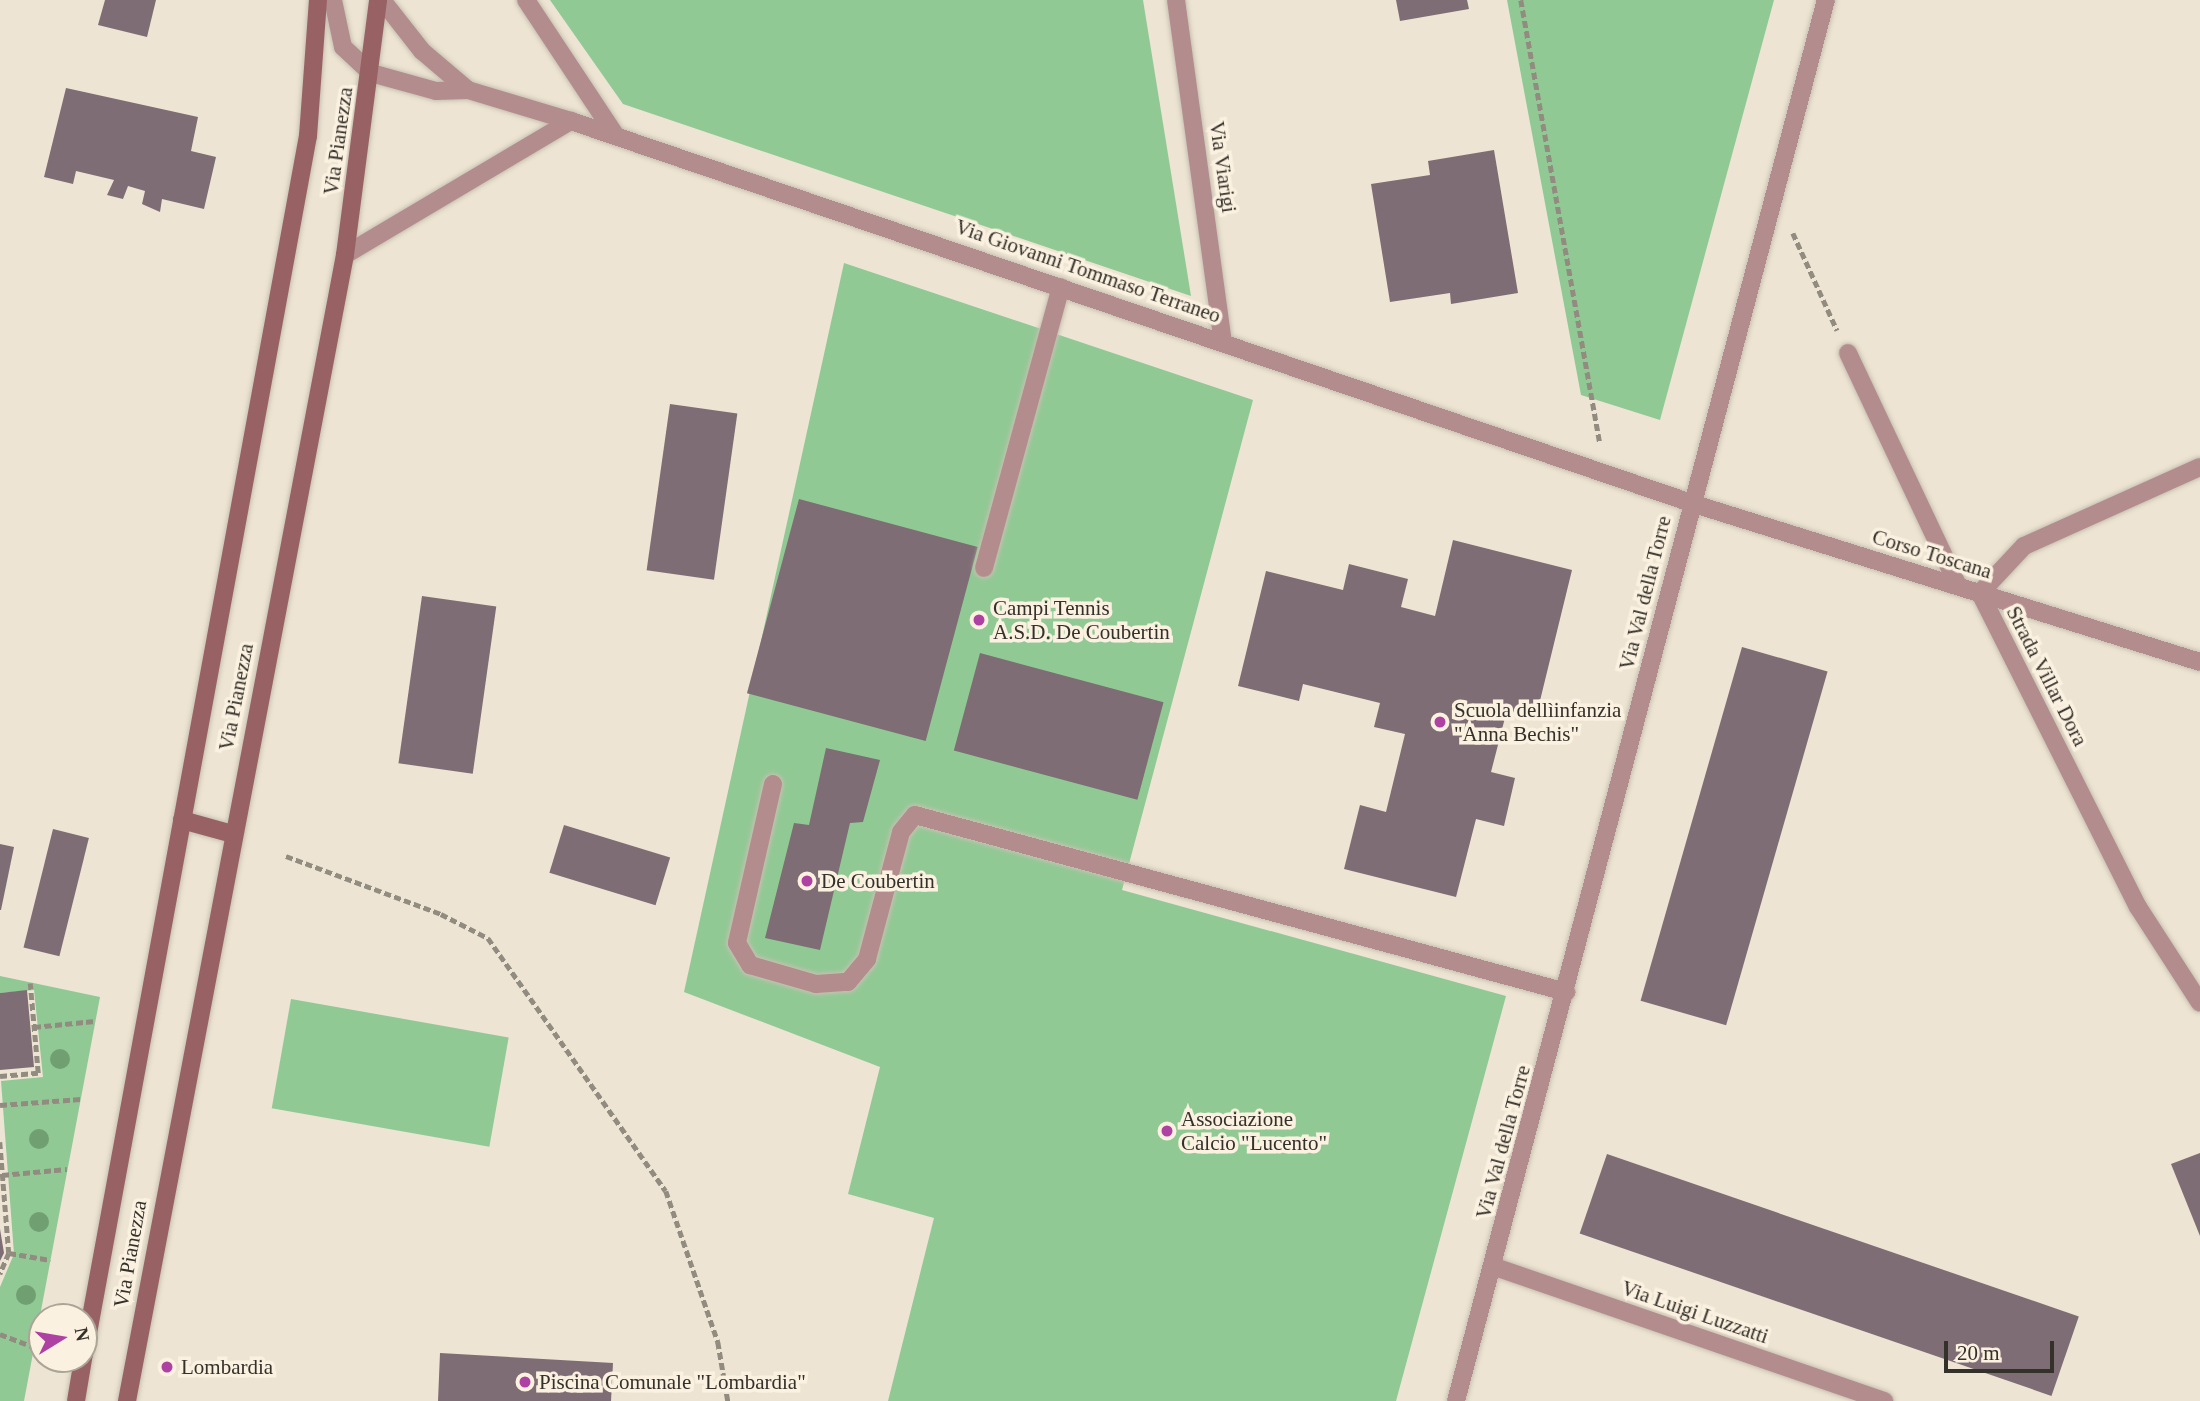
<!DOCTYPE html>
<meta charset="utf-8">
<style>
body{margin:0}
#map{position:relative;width:2200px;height:1401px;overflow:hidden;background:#ede4d3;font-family:"Times New Roman",serif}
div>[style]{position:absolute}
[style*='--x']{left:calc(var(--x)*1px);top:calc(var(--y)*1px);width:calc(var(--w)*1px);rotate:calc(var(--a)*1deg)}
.green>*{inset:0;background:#91c995;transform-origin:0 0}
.building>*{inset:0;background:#7e6d75;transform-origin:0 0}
.path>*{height:4.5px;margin-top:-2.25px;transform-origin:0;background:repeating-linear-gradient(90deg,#928c80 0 7px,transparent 0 10.5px)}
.roads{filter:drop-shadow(0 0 2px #c8c0b1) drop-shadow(0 0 2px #c8c0b1)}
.lane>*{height:18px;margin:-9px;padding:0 9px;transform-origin:9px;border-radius:9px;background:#b38d8e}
.street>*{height:18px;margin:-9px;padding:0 9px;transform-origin:9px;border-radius:9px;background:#b38d8e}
.secondary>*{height:18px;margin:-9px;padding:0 9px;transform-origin:9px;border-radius:9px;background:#986265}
.trees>*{width:20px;height:20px;margin:-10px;border-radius:50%;background:#70a072}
.dots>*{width:19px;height:19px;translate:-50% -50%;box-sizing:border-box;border:4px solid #fbf1e0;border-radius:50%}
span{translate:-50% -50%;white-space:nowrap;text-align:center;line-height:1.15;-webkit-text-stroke:7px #fbf1e0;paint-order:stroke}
.street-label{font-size:21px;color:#34302a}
.poi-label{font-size:21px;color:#34302a}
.left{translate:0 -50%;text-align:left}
.north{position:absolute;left:28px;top:1303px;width:70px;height:70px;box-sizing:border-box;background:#fbf1e0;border:2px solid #aba497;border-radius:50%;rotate:79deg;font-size:19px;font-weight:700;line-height:28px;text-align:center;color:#34302a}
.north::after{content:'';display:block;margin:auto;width:24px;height:32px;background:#ae42a3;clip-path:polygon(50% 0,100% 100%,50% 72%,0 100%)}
.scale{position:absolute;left:1944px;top:1341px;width:110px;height:32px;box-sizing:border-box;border:4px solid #34302a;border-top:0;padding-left:9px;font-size:21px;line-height:24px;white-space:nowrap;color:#34302a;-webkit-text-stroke:5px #fbf1e0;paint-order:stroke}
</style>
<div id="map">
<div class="green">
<div style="clip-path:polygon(550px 0,1143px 0,1191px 296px,623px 104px)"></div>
<div style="clip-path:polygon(1507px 0,1774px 0,1660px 420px,1581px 395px)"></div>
<div style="clip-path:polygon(844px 263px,1253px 400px,1122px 890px,1506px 996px,1396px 1401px,888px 1401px,934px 1218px,848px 1194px,880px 1067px,684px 992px)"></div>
<div style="clip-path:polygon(0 976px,100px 997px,24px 1401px,0 1401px,0 1287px,14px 1254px,1px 1081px,43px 1077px,34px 990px,0 993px)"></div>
<div style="left:291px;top:999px;width:221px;height:111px;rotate:10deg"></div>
</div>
<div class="building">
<div style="clip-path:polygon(105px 0,156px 0,147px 37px,98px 25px)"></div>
<div style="clip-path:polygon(1396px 0,1467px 0,1469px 9px,1400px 21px)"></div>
<div style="clip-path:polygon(66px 88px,198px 117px,191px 151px,216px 157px,204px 209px,162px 199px,160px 212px,142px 204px,145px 191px,128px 186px,123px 199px,107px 195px,114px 180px,76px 171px,73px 184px,44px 177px)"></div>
<div style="clip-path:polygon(1494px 150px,1518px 293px,1451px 304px,1450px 293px,1390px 302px,1371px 184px,1430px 175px,1428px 161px)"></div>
<div style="left:670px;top:404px;width:68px;height:168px;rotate:8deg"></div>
<div style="left:799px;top:499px;width:185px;height:201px;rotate:15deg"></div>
<div style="clip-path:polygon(1453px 540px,1572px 570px,1536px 717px,1507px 710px,1491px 772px,1515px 778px,1504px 826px,1476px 819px,1456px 897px,1344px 869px,1360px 805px,1386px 812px,1405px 734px,1374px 727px,1380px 703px,1303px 684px,1299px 701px,1238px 686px,1266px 571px,1343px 590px,1349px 564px,1408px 579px,1401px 607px,1435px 616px)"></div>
<div style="left:422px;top:596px;width:75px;height:169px;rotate:8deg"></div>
<div style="left:1742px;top:647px;width:89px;height:368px;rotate:16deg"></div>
<div style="left:980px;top:653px;width:190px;height:101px;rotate:15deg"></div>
<div style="clip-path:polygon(826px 748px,880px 760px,863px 822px,850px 823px,820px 950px,765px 938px,794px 823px,809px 825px)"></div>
<div style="left:564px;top:825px;width:111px;height:50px;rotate:17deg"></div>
<div style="left:53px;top:829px;width:37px;height:122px;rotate:14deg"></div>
<div style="clip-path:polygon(0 844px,14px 847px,1px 910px,0 910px)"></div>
<div style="clip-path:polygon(27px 990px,34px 1067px,0 1070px,0 993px)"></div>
<div style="clip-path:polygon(2200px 1153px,2200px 1236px,2171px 1164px)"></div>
<div style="left:1607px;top:1154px;width:499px;height:84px;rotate:19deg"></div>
<div style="clip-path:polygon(0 1229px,4px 1253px,0 1261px)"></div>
<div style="clip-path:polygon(440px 1353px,613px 1363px,611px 1401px,438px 1401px)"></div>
</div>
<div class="path">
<div style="--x:1521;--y:0;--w:451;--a:79.9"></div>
<div style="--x:1793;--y:233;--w:107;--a:65.6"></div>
<div style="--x:286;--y:856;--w:165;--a:20.5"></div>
<div style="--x:441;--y:914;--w:53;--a:27.1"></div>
<div style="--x:488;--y:938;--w:309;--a:54.9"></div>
<div style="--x:666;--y:1191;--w:160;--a:71"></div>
<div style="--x:718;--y:1342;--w:60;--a:80.4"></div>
<div style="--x:34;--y:1027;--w:61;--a:-5.6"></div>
<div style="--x:0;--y:1076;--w:38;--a:-5"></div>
<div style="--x:38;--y:1073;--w:90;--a:-95.1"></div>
<div style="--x:0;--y:1105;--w:81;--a:-4.2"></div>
<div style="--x:0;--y:1142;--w:111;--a:85.4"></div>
<div style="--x:9;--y:1253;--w:23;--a:113"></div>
<div style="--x:2;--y:1175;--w:65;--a:-5.3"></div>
<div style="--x:9;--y:1253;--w:42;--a:9.7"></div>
<div style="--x:0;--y:1334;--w:36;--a:21"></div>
</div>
<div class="roads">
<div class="lane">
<div style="--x:526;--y:0;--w:163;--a:56.5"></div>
<div style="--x:2200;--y:467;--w:193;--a:155.8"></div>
<div style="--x:2024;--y:546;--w:64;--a:133.1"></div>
<div style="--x:1980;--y:593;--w:352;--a:63.3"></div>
<div style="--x:2138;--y:907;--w:114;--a:57.1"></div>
<div style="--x:984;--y:568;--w:291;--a:-74.7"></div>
<div style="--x:773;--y:784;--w:163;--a:102.8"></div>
<div style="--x:737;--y:943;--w:26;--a:59"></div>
<div style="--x:750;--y:965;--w:69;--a:16.1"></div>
<div style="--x:816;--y:984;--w:32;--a:-4"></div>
<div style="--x:848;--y:982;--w:30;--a:-50"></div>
<div style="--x:867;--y:959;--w:131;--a:-75"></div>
<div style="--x:901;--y:832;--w:22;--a:-51"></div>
<div style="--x:915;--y:815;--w:675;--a:15.21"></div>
</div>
<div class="street">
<div style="--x:333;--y:0;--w:48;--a:78"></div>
<div style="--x:343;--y:47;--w:38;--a:43"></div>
<div style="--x:371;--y:73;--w:67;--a:15.5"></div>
<div style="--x:436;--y:91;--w:32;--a:-2"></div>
<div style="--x:468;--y:90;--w:108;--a:16.8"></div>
<div style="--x:571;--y:121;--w:1183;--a:18.83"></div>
<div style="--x:1691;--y:503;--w:533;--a:17.35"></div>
<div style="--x:382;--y:0;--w:65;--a:51.9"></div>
<div style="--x:422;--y:51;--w:60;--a:40.3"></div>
<div style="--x:1176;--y:0;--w:344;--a:82.2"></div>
<div style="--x:345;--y:255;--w:263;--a:-30.7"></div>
<div style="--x:1848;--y:353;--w:258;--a:64.7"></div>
<div style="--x:1492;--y:1266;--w:415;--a:19"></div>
<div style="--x:1456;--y:1401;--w:1449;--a:-75.21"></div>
</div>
<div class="secondary">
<div style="--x:182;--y:820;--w:53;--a:15.4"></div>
<div style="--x:84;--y:1355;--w:1239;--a:-79.59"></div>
<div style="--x:308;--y:136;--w:136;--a:-85.8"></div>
<div style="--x:76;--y:1401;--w:43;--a:-80.5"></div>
<div style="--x:127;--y:1401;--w:1167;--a:-79.23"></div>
<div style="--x:345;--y:255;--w:257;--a:-82.6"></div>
</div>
</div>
<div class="trees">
<div style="left:60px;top:1059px"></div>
<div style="left:39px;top:1139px"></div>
<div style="left:39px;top:1222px"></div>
<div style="left:26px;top:1295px"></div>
</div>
<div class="dots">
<div style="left:979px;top:620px;background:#ae42a3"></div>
<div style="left:1440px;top:722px;background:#ae42a3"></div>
<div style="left:807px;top:881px;background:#ae42a3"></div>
<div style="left:1167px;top:1131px;background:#ae42a3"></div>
<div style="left:167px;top:1367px;background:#ae42a3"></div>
<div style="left:525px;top:1382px;background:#ae42a3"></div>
</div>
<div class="street-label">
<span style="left:338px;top:141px;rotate:-82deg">Via Pianezza</span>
<span style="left:1223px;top:167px;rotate:82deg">Via Viarigi</span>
<span style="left:1088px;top:271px;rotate:19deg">Via Giovanni Tommaso Terraneo</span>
<span style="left:1932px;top:554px;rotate:17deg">Corso Toscana</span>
<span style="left:1645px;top:593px;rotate:-76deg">Via Val della Torre</span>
<span style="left:2047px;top:676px;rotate:63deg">Strada Villar Dora</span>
<span style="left:236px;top:697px;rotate:-79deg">Via Pianezza</span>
<span style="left:1503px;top:1142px;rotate:-75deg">Via Val della Torre</span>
<span style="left:130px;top:1254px;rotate:-80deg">Via Pianezza</span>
<span style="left:1695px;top:1312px;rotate:19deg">Via Luigi Luzzatti</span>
</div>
<div class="poi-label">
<span class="left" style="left:993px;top:620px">Campi Tennis<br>A.S.D. De Coubertin</span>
<span class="left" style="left:1454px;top:722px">Scuola dellìinfanzia<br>"Anna Bechis"</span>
<span class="left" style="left:821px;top:881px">De Coubertin</span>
<span class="left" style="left:1181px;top:1131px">Associazione<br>Calcio "Lucento"</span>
<span class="left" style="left:181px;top:1367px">Lombardia</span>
<span class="left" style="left:539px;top:1382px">Piscina Comunale "Lombardia"</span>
</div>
<div class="north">N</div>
<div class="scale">20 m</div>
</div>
